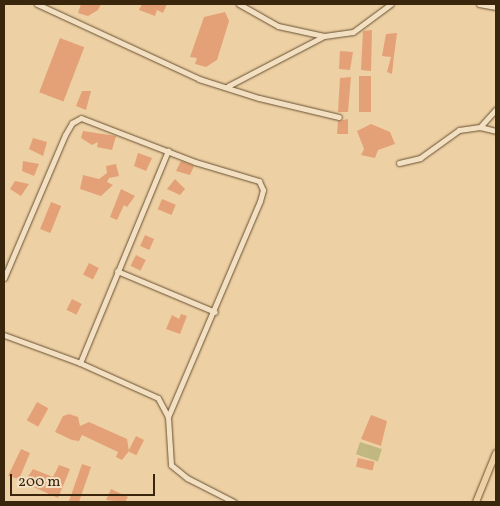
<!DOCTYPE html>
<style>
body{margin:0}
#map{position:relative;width:500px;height:506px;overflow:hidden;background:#edd0a3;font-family:Vollkorn,serif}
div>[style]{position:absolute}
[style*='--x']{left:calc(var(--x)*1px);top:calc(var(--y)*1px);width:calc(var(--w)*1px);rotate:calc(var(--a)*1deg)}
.green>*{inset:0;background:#c0b880;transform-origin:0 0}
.building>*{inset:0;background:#e4a177;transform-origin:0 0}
.roads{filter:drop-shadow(0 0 1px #675032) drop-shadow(0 0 1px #675032)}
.minor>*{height:5px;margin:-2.5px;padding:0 2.5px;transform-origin:2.5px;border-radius:2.5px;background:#f3e0c3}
.major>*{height:6px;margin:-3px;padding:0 3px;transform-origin:3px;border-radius:3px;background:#edd0a3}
span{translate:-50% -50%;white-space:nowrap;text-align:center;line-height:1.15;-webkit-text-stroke:4px #f3e0c3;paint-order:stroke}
.frame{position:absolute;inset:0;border:5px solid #3a260c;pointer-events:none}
.scale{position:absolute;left:10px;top:474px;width:145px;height:22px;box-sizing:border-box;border:2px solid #3a260c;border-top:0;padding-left:6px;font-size:15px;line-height:18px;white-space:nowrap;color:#3a260c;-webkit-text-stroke:4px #f3e0c3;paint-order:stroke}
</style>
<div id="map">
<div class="green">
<div style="left:360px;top:442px;width:23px;height:13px;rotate:18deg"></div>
</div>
<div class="building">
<div style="clip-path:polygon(81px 4px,101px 4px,98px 10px,88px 16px,78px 13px)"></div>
<div style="clip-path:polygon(142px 4px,167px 4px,163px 13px,157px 10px,155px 16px,139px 10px)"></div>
<div style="clip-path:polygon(225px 12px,229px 21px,217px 60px,206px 67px,195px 64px,197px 58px,190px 57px,204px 17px)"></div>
<div style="clip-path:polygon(372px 30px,371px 71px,361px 70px,363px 31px)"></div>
<div style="clip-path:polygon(397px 33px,394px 56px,392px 74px,387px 72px,391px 57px,382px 56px,386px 34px)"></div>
<div style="left:60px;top:38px;width:26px;height:58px;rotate:21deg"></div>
<div style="clip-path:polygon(340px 51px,353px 52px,350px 70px,339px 69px)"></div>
<div style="left:359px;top:76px;width:12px;height:36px"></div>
<div style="clip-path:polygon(351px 77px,348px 112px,338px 112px,340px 78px)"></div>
<div style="clip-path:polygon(82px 91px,91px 91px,86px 110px,76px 106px)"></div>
<div style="clip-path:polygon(348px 119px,348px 134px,337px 134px,338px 121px)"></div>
<div style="clip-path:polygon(371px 124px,390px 132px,395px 144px,378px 150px,375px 158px,361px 155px,364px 149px,357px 131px)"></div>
<div style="clip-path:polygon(83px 131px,116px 136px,112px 150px,97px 147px,98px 142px,92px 145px,81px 138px)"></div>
<div style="clip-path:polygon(33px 138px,47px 142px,43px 156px,29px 149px)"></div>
<div style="clip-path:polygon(138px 153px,152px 158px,146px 171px,134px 166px)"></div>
<div style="clip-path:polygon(23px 161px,39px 164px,34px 176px,22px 171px)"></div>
<div style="clip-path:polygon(181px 161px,194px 166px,190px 175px,176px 171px)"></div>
<div style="clip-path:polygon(116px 164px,119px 176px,109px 178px,107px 182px,113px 185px,101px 196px,80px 189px,83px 175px,99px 179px,107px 173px,106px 166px)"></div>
<div style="clip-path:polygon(175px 179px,185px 189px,180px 195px,167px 189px)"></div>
<div style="clip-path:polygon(15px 181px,29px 184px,21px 196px,10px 189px)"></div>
<div style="clip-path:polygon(121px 189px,135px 196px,127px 207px,124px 205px,117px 220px,110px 217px)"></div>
<div style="left:162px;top:199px;width:15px;height:11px;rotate:23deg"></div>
<div style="left:51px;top:202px;width:11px;height:29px;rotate:22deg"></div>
<div style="left:145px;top:235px;width:10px;height:12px;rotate:24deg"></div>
<div style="left:136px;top:255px;width:11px;height:12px;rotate:27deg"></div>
<div style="left:89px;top:263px;width:11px;height:13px;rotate:27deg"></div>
<div style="left:72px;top:299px;width:11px;height:12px;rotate:27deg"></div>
<div style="clip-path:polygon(181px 314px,187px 316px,180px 334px,166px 329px,172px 315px,179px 319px)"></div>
<div style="left:37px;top:402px;width:13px;height:21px;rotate:29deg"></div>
<div style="clip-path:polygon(69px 414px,78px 417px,80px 426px,89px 422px,127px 439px,129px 451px,122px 460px,116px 457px,118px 452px,82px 435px,79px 441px,72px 440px,55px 432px,63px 416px)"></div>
<div style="clip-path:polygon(371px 415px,387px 421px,381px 446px,361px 439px)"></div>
<div style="left:136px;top:436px;width:9px;height:17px;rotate:27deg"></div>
<div style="clip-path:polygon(21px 449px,30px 453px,19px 479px,8px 476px)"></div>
<div style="left:358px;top:458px;width:17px;height:9px;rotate:13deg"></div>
<div style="clip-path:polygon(82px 464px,91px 467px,79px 502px,73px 502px,69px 501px)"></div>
<div style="clip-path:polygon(59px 465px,70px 469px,58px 498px,29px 485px,31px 479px,27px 478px,33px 469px,53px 477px)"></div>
<div style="clip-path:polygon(111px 489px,128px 497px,125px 502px,106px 500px)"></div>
</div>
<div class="roads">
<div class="minor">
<div style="--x:37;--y:4;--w:179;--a:24.8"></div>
<div style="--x:199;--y:79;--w:63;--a:17.6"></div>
<div style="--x:259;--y:98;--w:82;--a:13.4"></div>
<div style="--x:239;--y:4;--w:45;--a:29.4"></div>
<div style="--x:278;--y:26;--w:47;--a:12.3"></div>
<div style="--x:479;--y:4;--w:17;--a:10"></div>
<div style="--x:228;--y:86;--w:108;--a:-27.5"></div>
<div style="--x:324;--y:36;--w:29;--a:-8"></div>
<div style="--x:353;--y:32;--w:47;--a:-36.4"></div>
<div style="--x:480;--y:127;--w:24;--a:-48"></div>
<div style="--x:399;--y:163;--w:22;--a:-13"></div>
<div style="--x:420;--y:158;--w:48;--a:-35.7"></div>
<div style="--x:459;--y:130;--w:21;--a:-8"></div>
<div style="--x:480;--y:127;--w:16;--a:14"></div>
<div style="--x:117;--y:271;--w:106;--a:22.7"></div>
<div style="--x:4;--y:278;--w:155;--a:-66.9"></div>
<div style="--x:65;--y:135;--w:14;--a:-60"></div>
<div style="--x:72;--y:123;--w:10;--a:-29"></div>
<div style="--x:81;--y:118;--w:122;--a:21.1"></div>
<div style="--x:195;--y:162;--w:67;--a:16.5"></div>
<div style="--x:259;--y:181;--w:10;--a:66"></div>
<div style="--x:263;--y:190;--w:11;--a:105"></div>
<div style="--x:260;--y:201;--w:235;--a:113.1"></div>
<div style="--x:168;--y:417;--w:48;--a:86.4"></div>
<div style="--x:171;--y:465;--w:21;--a:39"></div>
<div style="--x:187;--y:478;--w:53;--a:27.1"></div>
<div style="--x:4;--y:335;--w:81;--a:20.2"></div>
<div style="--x:80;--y:363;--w:85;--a:24.2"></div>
<div style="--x:158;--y:398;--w:21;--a:62"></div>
<div style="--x:80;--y:363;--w:230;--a:-67.5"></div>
</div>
<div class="major">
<div style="--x:476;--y:502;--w:53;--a:-67.8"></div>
</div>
</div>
<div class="frame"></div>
<div class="scale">200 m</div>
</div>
